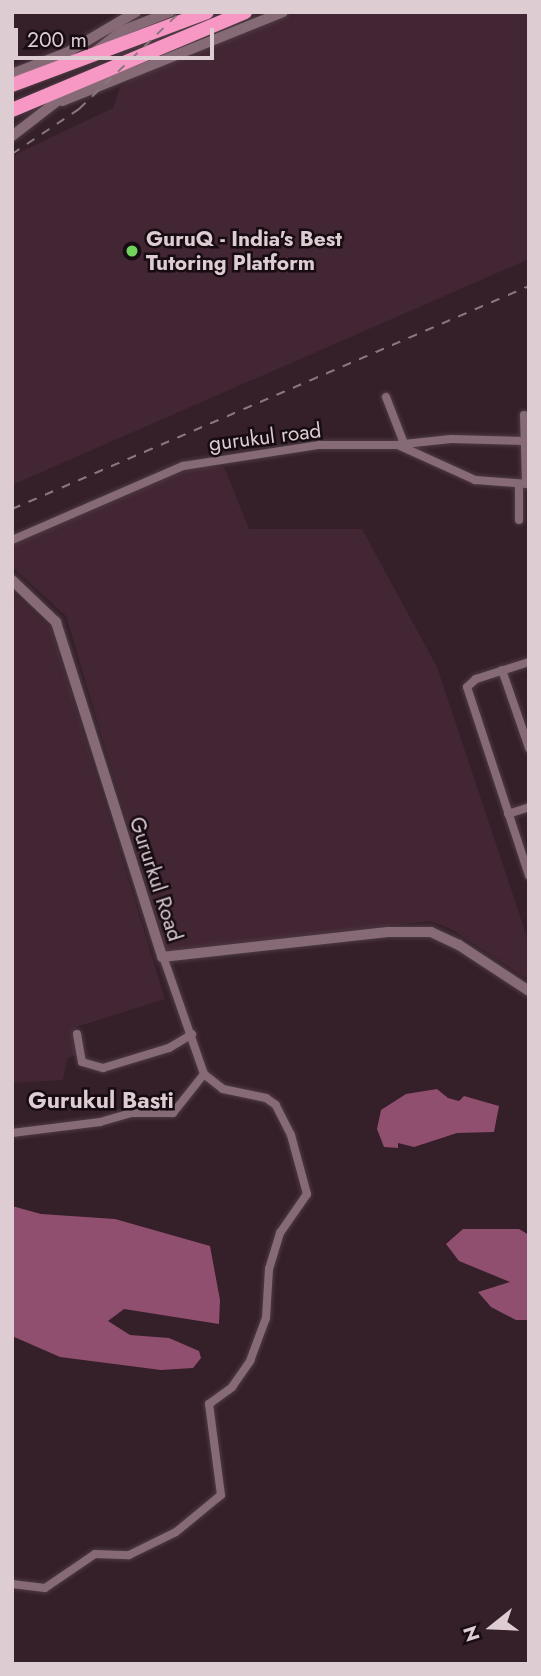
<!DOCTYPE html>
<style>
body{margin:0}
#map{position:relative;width:541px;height:1676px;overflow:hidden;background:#351f29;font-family:Jost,sans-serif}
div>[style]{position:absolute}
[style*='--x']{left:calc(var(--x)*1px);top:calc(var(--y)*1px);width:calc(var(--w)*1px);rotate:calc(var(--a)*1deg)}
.built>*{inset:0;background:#432634}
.water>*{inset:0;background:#914f6f}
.roads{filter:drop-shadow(0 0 2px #4e3b44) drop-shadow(0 0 2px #4e3b44)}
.street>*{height:8px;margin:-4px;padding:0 4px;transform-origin:4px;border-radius:4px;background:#866b77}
.secondary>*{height:10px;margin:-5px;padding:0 5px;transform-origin:5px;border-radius:5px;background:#866b77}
.highway>*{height:14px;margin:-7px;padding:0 7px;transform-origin:7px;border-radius:7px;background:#f797c4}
.rail>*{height:2px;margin-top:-1px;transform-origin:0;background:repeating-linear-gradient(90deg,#89767e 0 9px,transparent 0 18px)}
.dots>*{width:19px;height:19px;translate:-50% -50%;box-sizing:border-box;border:4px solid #160c11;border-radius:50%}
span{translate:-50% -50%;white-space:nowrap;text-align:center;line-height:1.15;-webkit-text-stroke:5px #160c11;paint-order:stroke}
.poi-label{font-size:21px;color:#ddcdd3;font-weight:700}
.left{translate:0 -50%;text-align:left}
.street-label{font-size:21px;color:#ddcdd3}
.neighbourhood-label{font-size:23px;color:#ddcdd3;font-weight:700}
.frame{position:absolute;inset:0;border:14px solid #ddcdd3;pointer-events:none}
.north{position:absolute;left:457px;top:1592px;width:70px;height:70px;-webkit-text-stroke:5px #160c11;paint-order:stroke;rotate:252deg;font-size:19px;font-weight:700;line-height:28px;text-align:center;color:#ddcdd3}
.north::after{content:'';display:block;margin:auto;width:24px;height:32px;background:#ddcdd3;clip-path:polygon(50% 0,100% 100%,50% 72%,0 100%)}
.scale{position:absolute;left:14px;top:28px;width:200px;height:32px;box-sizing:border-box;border:4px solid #ddcdd3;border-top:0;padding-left:9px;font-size:21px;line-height:24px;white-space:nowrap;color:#ddcdd3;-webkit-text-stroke:5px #160c11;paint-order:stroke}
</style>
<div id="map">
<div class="built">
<div style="clip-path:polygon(275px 12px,529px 12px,529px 259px,12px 485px,12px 156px,113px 108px,120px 87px,167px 58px)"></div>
<div style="clip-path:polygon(196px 466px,224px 467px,249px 529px,362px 529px,437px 667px,529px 943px,529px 980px,451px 929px,430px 921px,166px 951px,66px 616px,12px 567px,12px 545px)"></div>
<div style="clip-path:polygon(12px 592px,51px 629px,165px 999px,76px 1027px,77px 1054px,67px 1059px,63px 1080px,12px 1083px)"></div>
</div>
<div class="water">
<div style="clip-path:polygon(437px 1089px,448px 1098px,459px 1101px,464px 1096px,499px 1106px,494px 1132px,457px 1133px,414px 1147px,398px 1143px,398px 1148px,384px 1147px,377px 1129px,381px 1110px,406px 1094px)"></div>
<div style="clip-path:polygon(12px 1206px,41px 1214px,115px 1219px,210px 1246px,220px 1300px,219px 1324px,124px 1309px,108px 1321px,130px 1335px,169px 1338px,199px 1351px,201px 1358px,193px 1368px,161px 1370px,60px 1357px,12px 1336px)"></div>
<div style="clip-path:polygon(463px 1229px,519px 1229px,529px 1235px,529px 1320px,516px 1320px,491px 1307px,478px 1292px,510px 1282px,459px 1261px,446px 1244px)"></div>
</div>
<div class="roads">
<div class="street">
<div style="--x:386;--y:397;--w:53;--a:68.8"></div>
<div style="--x:524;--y:415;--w:69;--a:88.3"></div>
<div style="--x:404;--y:444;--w:47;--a:-6.1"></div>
<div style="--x:451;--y:439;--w:74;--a:1.5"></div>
<div style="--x:519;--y:484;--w:36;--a:90"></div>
<div style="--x:12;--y:540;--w:186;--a:-23.4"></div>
<div style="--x:183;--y:466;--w:138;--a:-8.8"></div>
<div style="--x:319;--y:445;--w:79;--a:0"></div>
<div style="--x:398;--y:445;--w:85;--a:24.4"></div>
<div style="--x:475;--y:480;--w:54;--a:4.2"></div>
<div style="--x:529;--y:662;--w:56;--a:162.2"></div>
<div style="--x:476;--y:679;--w:12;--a:138"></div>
<div style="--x:467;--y:687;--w:199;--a:71.8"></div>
<div style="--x:502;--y:670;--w:83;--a:70.9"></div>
<div style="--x:508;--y:814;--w:22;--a:-18"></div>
<div style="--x:77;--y:1034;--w:28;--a:80"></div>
<div style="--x:82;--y:1062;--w:22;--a:16"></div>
<div style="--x:103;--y:1068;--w:69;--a:-16.9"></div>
<div style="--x:169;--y:1048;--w:27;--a:-31"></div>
<div style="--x:12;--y:1133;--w:89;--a:-7.1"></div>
<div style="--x:100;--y:1122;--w:32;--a:-16"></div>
<div style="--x:131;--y:1113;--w:42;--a:0"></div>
<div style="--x:173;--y:1113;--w:50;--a:-51.5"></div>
<div style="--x:12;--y:1584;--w:33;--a:7"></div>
<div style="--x:45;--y:1588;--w:60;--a:-34.2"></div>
<div style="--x:95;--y:1554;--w:34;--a:2"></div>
<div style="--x:129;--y:1555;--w:52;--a:-26.1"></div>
<div style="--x:176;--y:1532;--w:58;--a:-39.4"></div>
<div style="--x:221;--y:1495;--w:92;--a:-97.5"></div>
<div style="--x:209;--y:1404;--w:29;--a:-36"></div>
<div style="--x:232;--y:1387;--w:32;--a:-55"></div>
<div style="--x:250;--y:1361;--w:46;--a:-69.6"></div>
<div style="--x:266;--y:1318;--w:49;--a:-86.5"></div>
<div style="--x:269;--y:1269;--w:38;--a:-73"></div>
<div style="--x:280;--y:1233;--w:47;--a:-55.3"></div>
<div style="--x:307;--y:1194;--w:61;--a:-105.2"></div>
<div style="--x:291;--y:1135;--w:34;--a:-117"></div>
<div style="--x:276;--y:1105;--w:12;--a:-145"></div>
<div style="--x:266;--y:1098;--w:44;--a:-168.2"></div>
<div style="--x:223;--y:1089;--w:24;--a:-142"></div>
<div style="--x:204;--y:1074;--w:122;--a:-109.2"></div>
</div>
<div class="secondary">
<div style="--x:96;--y:51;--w:33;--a:-38"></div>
<div style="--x:122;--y:31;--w:52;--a:-21.6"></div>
<div style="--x:12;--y:74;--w:60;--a:-21.4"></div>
<div style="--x:68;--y:52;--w:79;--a:-30.5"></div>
<div style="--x:62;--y:101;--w:238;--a:-21.9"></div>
<div style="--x:12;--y:136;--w:67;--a:-37.7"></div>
<div style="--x:12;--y:580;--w:61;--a:43.7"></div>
<div style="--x:56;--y:622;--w:351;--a:72.4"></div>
<div style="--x:162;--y:957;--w:227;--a:-6.3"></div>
<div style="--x:388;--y:932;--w:43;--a:0"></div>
<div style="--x:431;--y:932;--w:31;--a:25"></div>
<div style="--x:459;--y:945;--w:84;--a:33.3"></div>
</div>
<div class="highway">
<div style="--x:12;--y:85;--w:208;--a:-20.5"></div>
<div style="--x:12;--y:110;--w:253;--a:-22.8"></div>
</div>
</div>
<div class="rail">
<div style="--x:12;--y:154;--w:81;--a:-33.9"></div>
<div style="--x:79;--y:109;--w:140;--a:-43.8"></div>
<div style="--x:12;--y:509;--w:563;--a:-23.33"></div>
</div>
<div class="dots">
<div style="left:132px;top:251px;background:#71d35e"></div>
</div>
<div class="poi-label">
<span class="left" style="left:146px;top:251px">GuruQ - India's Best<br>Tutoring Platform</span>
</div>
<div class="street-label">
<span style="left:265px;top:437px;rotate:-7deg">gurukul road</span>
<span style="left:156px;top:879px;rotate:72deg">Gururkul Road</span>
</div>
<div class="neighbourhood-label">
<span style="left:101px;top:1100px">Gurukul Basti</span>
</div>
<div class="frame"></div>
<div class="north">N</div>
<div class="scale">200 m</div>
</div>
